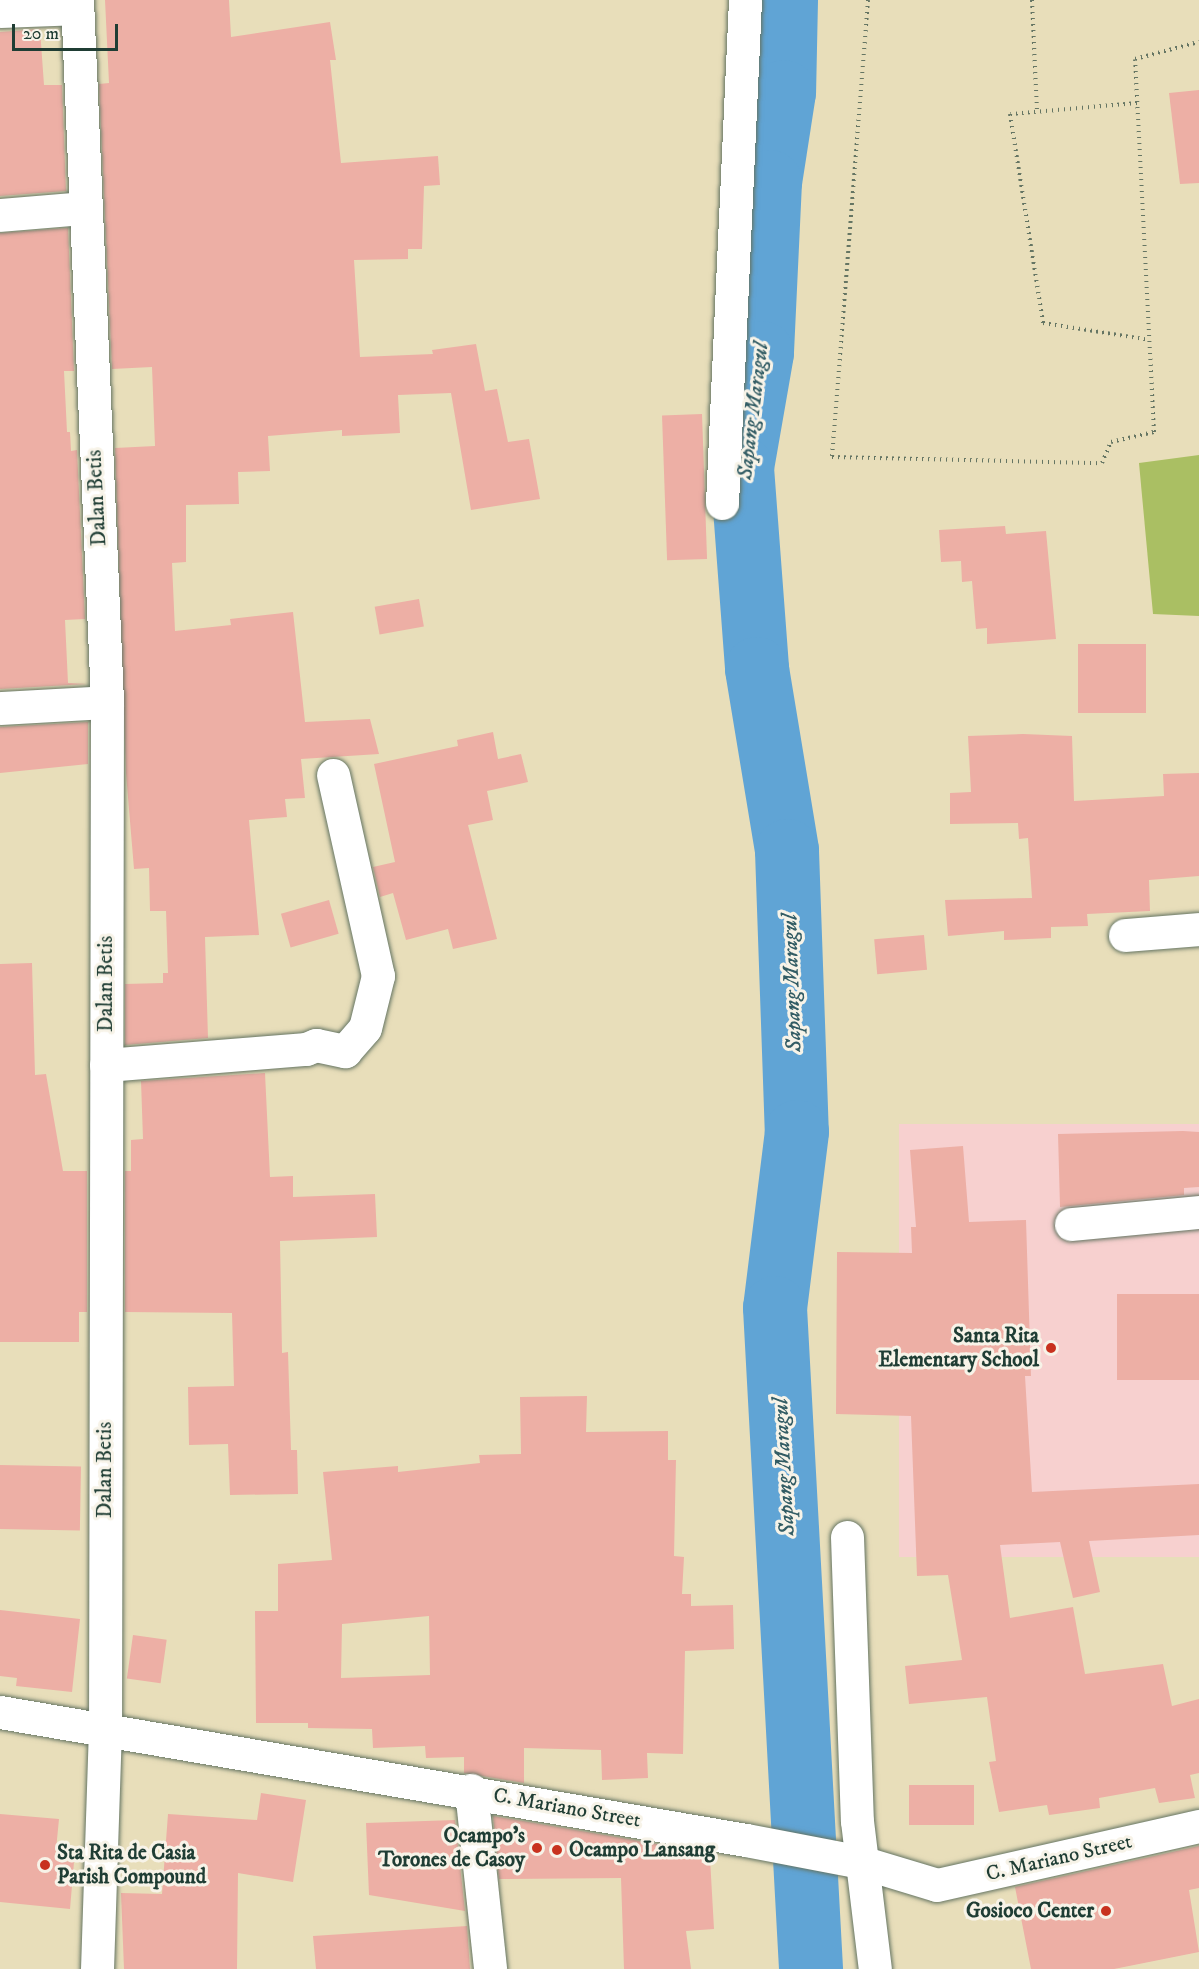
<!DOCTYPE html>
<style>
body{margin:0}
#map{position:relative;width:1199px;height:1969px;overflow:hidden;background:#e8deba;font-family:"IM FELL DW Pica",serif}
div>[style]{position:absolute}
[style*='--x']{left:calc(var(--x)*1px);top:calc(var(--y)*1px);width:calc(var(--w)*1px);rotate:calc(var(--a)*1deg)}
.built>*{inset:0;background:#f7d0cf;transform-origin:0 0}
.green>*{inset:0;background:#aabf63}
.river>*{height:64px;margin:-32px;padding:0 32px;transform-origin:32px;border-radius:32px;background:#60a4d5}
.building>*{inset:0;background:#edafa5;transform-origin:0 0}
.path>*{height:4px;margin-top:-2px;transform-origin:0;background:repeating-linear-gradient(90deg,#657563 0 1.5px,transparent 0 6px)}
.roads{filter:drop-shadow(0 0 2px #657563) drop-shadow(0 0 2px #657563)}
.minor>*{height:33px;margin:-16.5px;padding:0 16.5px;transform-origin:16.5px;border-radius:16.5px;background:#fff}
.dots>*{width:16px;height:16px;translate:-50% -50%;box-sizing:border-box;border:3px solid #f7f3e8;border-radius:50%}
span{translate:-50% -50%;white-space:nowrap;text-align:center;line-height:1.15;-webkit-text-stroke:6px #f7f3e8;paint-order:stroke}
.street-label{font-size:21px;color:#1f3d34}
.poi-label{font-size:21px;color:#1f3d34;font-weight:700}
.right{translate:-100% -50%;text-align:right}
.left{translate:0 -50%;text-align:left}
.water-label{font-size:22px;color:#325c64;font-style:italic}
.scale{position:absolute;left:12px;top:24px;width:106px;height:27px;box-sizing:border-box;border:3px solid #1f3d34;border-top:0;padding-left:8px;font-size:18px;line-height:21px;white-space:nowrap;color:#1f3d34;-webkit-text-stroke:4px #f7f3e8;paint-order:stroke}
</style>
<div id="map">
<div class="built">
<div style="left:1199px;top:1124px;width:433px;height:300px;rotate:90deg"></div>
</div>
<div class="green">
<div style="clip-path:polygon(1199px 455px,1199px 616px,1153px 614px,1139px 463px)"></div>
</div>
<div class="river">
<div style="--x:786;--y:0;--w:92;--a:91.2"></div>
<div style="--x:784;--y:92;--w:91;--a:98.8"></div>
<div style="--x:770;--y:182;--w:171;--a:92.7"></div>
<div style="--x:762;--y:353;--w:117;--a:99.9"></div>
<div style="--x:742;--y:468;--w:202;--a:85.7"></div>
<div style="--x:757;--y:669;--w:184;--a:80.6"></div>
<div style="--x:787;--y:851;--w:281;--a:88"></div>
<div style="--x:797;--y:1132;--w:177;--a:97.1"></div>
<div style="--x:775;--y:1308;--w:662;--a:86.88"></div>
</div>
<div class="building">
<div style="clip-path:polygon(105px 0,229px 0,231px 37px,330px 22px,336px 60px,330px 60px,341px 163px,438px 156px,440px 185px,424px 186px,422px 249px,408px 249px,408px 259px,354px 260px,360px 357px,433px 354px,432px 350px,476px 344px,485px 391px,497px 389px,508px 442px,529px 439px,540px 499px,471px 510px,451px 393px,398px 395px,400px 433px,342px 436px,342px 430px,268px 436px,270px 471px,238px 472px,239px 504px,186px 505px,186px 562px,172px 563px,175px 631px,231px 625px,230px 619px,293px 612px,305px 722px,370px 719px,379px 754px,301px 759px,305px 798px,285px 799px,287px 817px,249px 820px,259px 935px,205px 937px,208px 1038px,125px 1045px,125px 984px,163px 983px,163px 973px,168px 973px,166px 911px,150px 911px,149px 868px,134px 869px,126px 773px,115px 448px,155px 446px,152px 367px,112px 369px,99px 84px,109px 83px)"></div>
<div style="clip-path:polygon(40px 29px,44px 85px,62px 85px,66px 191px,0 196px,0 32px)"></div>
<div style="clip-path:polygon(1199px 90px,1199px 183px,1180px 184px,1169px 93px)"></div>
<div style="clip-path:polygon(68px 228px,74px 371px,64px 371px,67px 432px,70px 432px,71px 451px,77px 450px,85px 619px,65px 620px,68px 683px,87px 684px,0 689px,0 233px)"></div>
<div style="left:702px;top:414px;width:145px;height:40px;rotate:88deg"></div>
<div style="clip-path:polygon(1005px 526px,1006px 534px,1046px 531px,1056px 639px,987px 644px,987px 628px,976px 629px,972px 581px,962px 582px,961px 561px,941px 562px,939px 530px)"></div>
<div style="left:419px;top:599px;width:28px;height:45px;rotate:80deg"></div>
<div style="left:1146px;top:644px;width:69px;height:68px;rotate:90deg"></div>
<div style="clip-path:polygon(88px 722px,88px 764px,0 773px,0 727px)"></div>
<div style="clip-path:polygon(493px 732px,498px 759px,521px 754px,528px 782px,487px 791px,493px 820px,468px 825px,497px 939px,453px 949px,448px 929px,406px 940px,393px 893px,380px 897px,373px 867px,395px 862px,374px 764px,458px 746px,457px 740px)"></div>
<div style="clip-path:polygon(1023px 734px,1072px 736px,1074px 801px,1164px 796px,1163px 774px,1199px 773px,1199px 876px,1149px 880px,1150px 911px,1087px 914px,1088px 926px,1051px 927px,1051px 938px,1004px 940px,1004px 931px,948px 936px,945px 900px,1032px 898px,1028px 838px,1019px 839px,1018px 823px,950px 824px,950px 793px,971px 792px,968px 736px)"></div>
<div style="left:329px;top:900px;width:35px;height:50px;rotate:74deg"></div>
<div style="left:924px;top:935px;width:35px;height:50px;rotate:85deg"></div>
<div style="clip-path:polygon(32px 963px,35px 1075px,46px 1074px,63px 1171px,87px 1171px,87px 1312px,79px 1312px,79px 1342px,0 1342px,0 964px)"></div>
<div style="clip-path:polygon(265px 1073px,270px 1177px,293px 1176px,293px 1197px,375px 1194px,377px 1237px,280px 1241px,282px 1353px,288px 1352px,291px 1450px,297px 1450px,298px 1494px,230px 1495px,228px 1444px,189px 1445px,188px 1387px,234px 1386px,232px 1313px,125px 1312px,125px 1171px,131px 1171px,131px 1140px,143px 1139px,141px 1081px)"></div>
<div style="clip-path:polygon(1183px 1131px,1199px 1132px,1199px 1187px,1184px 1188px,1184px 1195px,1060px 1207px,1058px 1134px)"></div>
<div style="clip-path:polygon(963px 1146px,969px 1222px,1026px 1220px,1031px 1376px,1025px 1376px,1032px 1492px,1199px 1484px,1199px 1535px,1089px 1541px,1100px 1592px,1073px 1598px,1060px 1542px,1000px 1545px,1010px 1618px,1073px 1607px,1085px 1674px,1163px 1664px,1172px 1706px,1199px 1699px,1199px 1773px,1190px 1775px,1195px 1798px,1159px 1803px,1155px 1788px,1099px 1798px,1100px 1808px,1049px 1815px,1047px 1805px,999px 1812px,989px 1762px,996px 1761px,987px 1697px,909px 1704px,905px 1666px,962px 1660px,948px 1575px,917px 1576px,911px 1416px,836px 1414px,837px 1252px,912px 1253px,911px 1227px,916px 1227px,910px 1150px)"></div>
<div style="left:1199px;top:1294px;width:86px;height:82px;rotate:90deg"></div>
<div style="clip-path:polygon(evenodd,587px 1396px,586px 1432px,668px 1431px,668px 1460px,676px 1460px,674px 1556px,684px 1557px,682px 1594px,691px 1594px,691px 1606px,733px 1605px,734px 1649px,685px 1651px,683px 1754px,647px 1753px,648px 1778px,602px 1780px,601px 1750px,524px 1748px,524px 1783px,464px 1773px,464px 1757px,426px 1758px,425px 1746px,373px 1748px,372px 1729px,308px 1728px,308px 1723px,256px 1723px,255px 1611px,278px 1611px,278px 1564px,332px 1560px,323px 1472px,398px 1466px,398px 1472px,480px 1463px,479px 1455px,521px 1454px,520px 1397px,587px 1396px,429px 1616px,430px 1675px,341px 1678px,342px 1624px,429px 1616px)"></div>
<div style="left:0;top:1465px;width:81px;height:64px;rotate:1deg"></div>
<div style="clip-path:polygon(0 1610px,80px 1619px,72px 1692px,16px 1686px,17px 1678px,0 1676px)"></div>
<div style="left:133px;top:1635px;width:34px;height:44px;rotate:8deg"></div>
<div style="left:974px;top:1785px;width:40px;height:65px;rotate:90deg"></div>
<div style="clip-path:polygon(261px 1793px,306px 1800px,293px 1882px,238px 1873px,237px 1969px,124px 1969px,121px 1893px,162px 1894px,168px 1814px,257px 1820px)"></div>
<div style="clip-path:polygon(0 1814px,59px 1819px,55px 1860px,74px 1862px,70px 1909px,0 1902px)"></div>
<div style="clip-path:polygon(493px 1816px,704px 1852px,703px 1857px,710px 1858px,714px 1929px,686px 1931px,691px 1969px,624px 1969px,621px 1878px,499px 1879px)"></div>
<div style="clip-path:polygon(455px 1820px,465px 1911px,369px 1895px,366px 1823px)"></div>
<div style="clip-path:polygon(1199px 1846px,1199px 1888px,1189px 1890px,1199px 1952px,1114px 1969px,1031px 1969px,1015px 1887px)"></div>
<div style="clip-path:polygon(467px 1926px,470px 1969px,316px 1969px,313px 1936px)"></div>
</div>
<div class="path">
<div style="--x:868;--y:0;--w:458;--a:94.5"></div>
<div style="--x:832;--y:457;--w:270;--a:1.3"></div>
<div style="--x:1102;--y:463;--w:23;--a:-67"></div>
<div style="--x:1111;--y:442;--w:44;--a:-13.1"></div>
<div style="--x:1154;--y:432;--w:373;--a:-92.9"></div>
<div style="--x:1135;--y:59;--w:66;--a:-14.9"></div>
<div style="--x:1032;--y:0;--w:112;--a:87.4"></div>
<div style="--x:1137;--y:103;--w:127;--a:175"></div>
<div style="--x:1010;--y:114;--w:212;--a:81"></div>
<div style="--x:1043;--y:323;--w:108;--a:9"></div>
</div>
<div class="roads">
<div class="minor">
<div style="--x:77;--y:0;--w:703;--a:87.55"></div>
<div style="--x:107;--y:702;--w:1026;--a:90.11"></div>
<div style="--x:105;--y:1728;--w:241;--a:91.9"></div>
<div style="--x:0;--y:11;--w:77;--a:-2.2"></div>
<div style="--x:0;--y:215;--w:84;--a:-4.8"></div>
<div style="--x:722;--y:503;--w:504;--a:-87.38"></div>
<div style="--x:0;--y:708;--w:107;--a:-3.2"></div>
<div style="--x:1125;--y:935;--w:74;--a:-4.6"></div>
<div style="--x:106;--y:1065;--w:201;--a:-4.6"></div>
<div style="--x:306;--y:1049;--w:11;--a:-22"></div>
<div style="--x:316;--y:1045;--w:30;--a:12"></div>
<div style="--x:345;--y:1051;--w:30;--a:-49"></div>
<div style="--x:365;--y:1028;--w:54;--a:-76"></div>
<div style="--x:378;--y:976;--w:206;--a:-102.6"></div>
<div style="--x:1071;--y:1224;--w:129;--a:-5.4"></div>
<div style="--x:847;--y:1537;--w:284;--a:88"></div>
<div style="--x:857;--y:1821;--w:149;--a:83.1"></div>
<div style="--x:0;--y:1712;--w:757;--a:9.74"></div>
<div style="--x:746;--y:1840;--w:117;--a:10.8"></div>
<div style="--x:861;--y:1862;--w:79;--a:16.8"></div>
<div style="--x:937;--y:1885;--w:269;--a:-12.7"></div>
<div style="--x:471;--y:1790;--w:180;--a:83.9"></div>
</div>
</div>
<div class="dots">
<div style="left:1051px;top:1348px;background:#c8321e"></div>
<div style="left:537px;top:1848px;background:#c8321e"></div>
<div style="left:557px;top:1850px;background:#c8321e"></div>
<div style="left:45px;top:1865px;background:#c8321e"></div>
<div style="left:1106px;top:1911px;background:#c8321e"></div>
</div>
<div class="street-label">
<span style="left:97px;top:498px;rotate:-93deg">Dalan Betis</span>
<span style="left:106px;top:984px;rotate:-90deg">Dalan Betis</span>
<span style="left:105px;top:1470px;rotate:-90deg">Dalan Betis</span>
<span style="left:567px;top:1808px;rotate:10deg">C. Mariano Street</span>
<span style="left:1059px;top:1858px;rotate:-13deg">C. Mariano Street</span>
</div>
<div class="poi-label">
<span class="right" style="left:1039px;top:1348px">Santa Rita<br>Elementary School</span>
<span class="right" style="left:525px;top:1848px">Ocampo's<br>Torones de Casoy</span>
<span class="left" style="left:569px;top:1850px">Ocampo Lansang</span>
<span class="left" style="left:57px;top:1865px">Sta Rita de Casia<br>Parish Compound</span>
<span class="right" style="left:1094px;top:1911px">Gosioco Center</span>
</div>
<div class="water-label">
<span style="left:753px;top:411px;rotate:-83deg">Sapang Maragul</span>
<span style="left:792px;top:983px;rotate:-92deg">Sapang Maragul</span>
<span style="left:784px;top:1467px;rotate:-93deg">Sapang Maragul</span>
</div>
<div class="scale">20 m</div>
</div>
